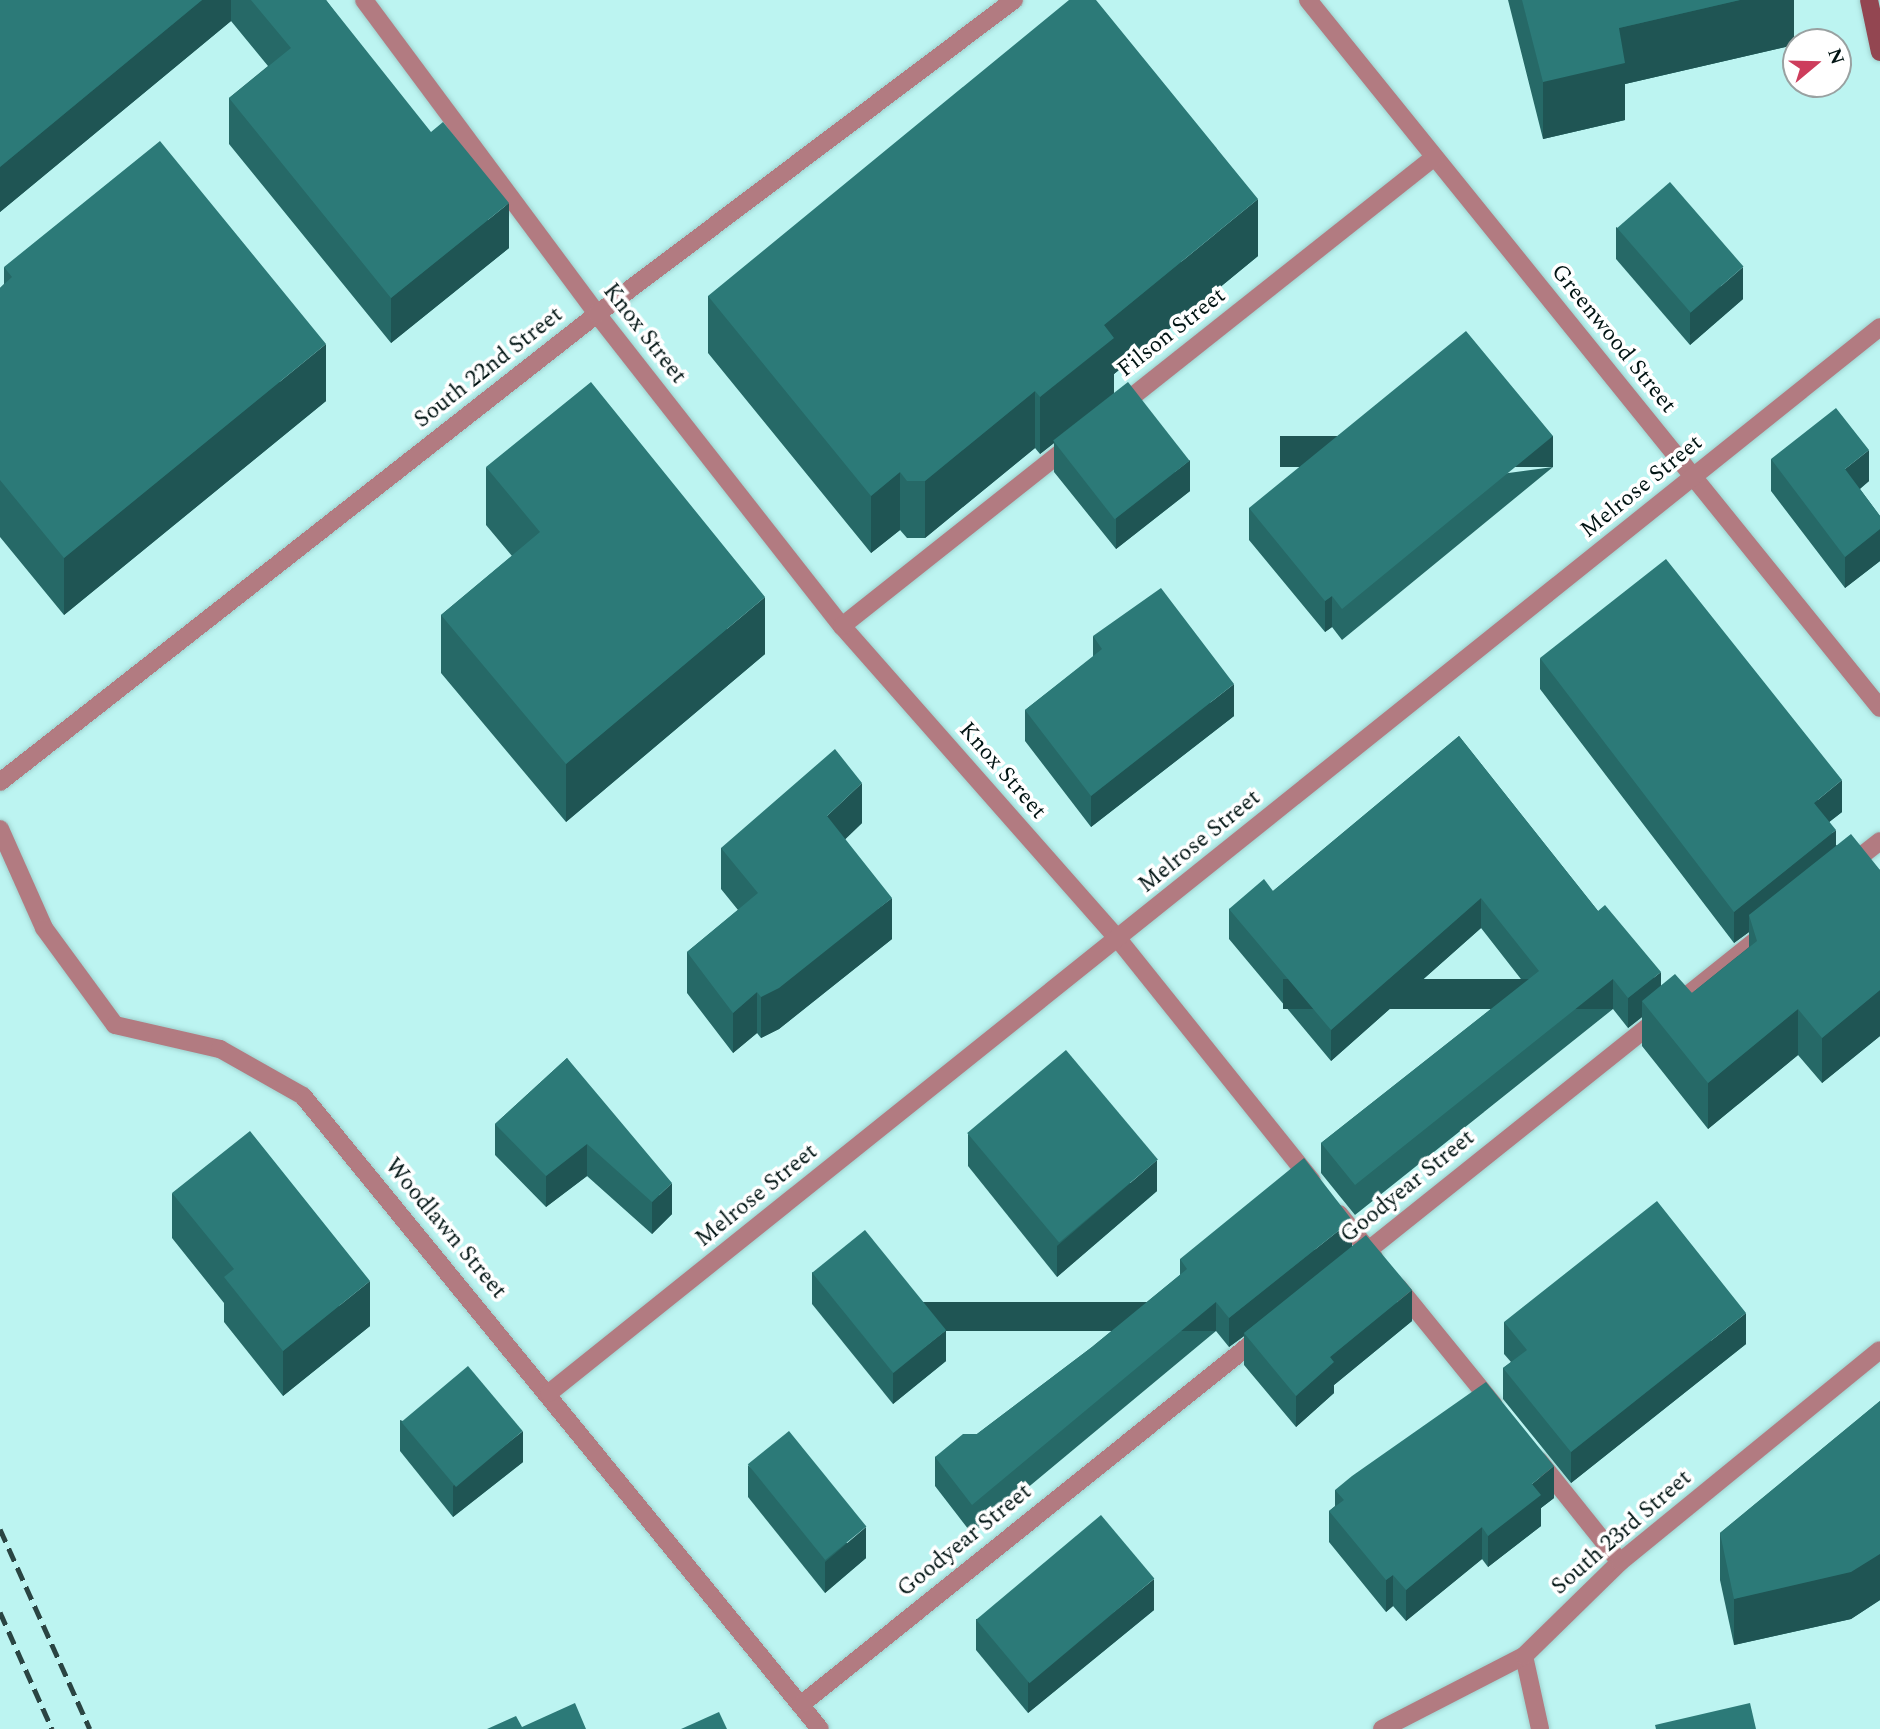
<!DOCTYPE html>
<style>
body{margin:0}
#map{position:relative;width:1880px;height:1729px;overflow:hidden;background:#bcf4f1;font-family:Spectral,serif}
div>[style]{position:absolute}
[style*='--x']{left:calc(var(--x)*1px);top:calc(var(--y)*1px);width:calc(var(--w)*1px);rotate:calc(var(--a)*1deg)}
.roads{filter:drop-shadow(0 0 2px #9ed0cd) drop-shadow(0 0 2px #9ed0cd)}
.minor>*{height:18px;margin:-9px;padding:0 9px;transform-origin:9px;border-radius:9px;background:#b27b81}
.secondary>*{height:18px;margin:-9px;padding:0 9px;transform-origin:9px;border-radius:9px;background:#934651}
.rail>*{height:5px;margin-top:-2.5px;transform-origin:0;background:repeating-linear-gradient(90deg,#2a4543 0 14px,transparent 0 21px)}
.wall>*{inset:0;background:#266967}
.shaded-wall>*{inset:0;background:#1f5554;transform-origin:0 0}
.building>*{inset:0;background:#2c7a78;transform-origin:0 0}
span{translate:-50% -50%;white-space:nowrap;text-align:center;line-height:1.15;-webkit-text-stroke:7px #fff;paint-order:stroke}
.street-label{font-size:23px;color:#011413}
.north{position:absolute;left:1782px;top:28px;width:70px;height:70px;box-sizing:border-box;background:#fff;border:2px solid #99a1a1;border-radius:50%;rotate:71deg;font-size:19px;font-weight:700;line-height:28px;text-align:center;color:#011413}
.north::after{content:'';display:block;margin:auto;width:24px;height:32px;background:#cd3d5c;clip-path:polygon(50% 0,100% 100%,50% 72%,0 100%)}
</style>
<div id="map">
<div class="roads">
<div class="minor">
<div style="--x:364;--y:0;--w:391;--a:53.4"></div>
<div style="--x:597;--y:314;--w:397;--a:51.9"></div>
<div style="--x:842;--y:626;--w:417;--a:48.6"></div>
<div style="--x:1118;--y:939;--w:310;--a:51.3"></div>
<div style="--x:1308;--y:0;--w:910;--a:51.06"></div>
<div style="--x:1119;--y:407;--w:402;--a:-38.4"></div>
<div style="--x:842;--y:626;--w:293;--a:-38.4"></div>
<div style="--x:0;--y:782;--w:759;--a:-38.09"></div>
<div style="--x:597;--y:314;--w:522;--a:-36.98"></div>
<div style="--x:0;--y:829;--w:108;--a:66"></div>
<div style="--x:44;--y:928;--w:120;--a:53.8"></div>
<div style="--x:115;--y:1025;--w:108;--a:12.9"></div>
<div style="--x:220;--y:1049;--w:95;--a:29.5"></div>
<div style="--x:303;--y:1096;--w:817;--a:50.76"></div>
<div style="--x:1847;--y:867;--w:42;--a:-38.2"></div>
<div style="--x:1339;--y:1214;--w:55;--a:50.9"></div>
<div style="--x:1361;--y:1256;--w:517;--a:-38.64"></div>
<div style="--x:1398;--y:1287;--w:151;--a:50.9"></div>
<div style="--x:549;--y:1393;--w:1705;--a:-38.69"></div>
<div style="--x:1539;--y:1461;--w:129;--a:51.3"></div>
<div style="--x:1524;--y:1656;--w:75;--a:77.6"></div>
<div style="--x:803;--y:1703;--w:588;--a:-38.72"></div>
<div style="--x:1382;--y:1729;--w:160;--a:-27.2"></div>
<div style="--x:1524;--y:1656;--w:134;--a:-44.4"></div>
<div style="--x:1620;--y:1562;--w:335;--a:-39.2"></div>
</div>
<div class="secondary">
<div style="--x:1869;--y:0;--w:53;--a:78.1"></div>
</div>
</div>
<div class="rail">
<div style="--x:0;--y:1529;--w:219;--a:65.8"></div>
<div style="--x:0;--y:1612;--w:128;--a:66"></div>
</div>
<div class="wall">
<div style="clip-path:polygon(0 0,326px 0,509px 248px,391px 343px,229px 144px,229px 98px,268px 66px,231px 21px,0 212px)"></div>
<div style="clip-path:polygon(1508px 0,1794px 0,1794px 45px,1625px 84px,1625px 120px,1543px 139px)"></div>
<div style="clip-path:polygon(1616px 227px,1743px 299px,1690px 345px,1616px 259px)"></div>
<div style="clip-path:polygon(1258px 256px,1114px 374px,1114px 393px,1190px 491px,1116px 549px,1054px 472px,1054px 443px,1040px 454px,1035px 448px,925px 538px,907px 538px,900px 530px,871px 553px,708px 353px,708px 296px)"></div>
<div style="clip-path:polygon(4px 267px,326px 401px,64px 615px,0 537px,0 288px,4px 284px)"></div>
<div style="clip-path:polygon(1771px 459px,1869px 481px,1860px 489px,1880px 516px,1880px 561px,1845px 588px,1771px 491px)"></div>
<div style="clip-path:polygon(486px 467px,765px 654px,566px 822px,441px 673px,441px 615px,512px 556px,486px 525px)"></div>
<div style="clip-path:polygon(1553px 467px,1342px 640px,1332px 627px,1325px 632px,1249px 540px,1249px 508px)"></div>
<div style="clip-path:polygon(1093px 636px,1234px 716px,1091px 827px,1025px 741px,1025px 710px,1093px 657px)"></div>
<div style="clip-path:polygon(1540px 658px,1842px 812px,1829px 822px,1836px 845px,1880px 870px,1880px 1036px,1822px 1083px,1798px 1055px,1708px 1129px,1642px 1046px,1642px 1017px,1628px 1028px,1613px 1009px,1355px 1215px,1321px 1173px,1321px 1143px,1524px 983px,1481px 928px,1331px 1061px,1229px 939px,1229px 909px,1273px 891px,1459px 736px,1598px 911px,1661px 986px,1692px 993px,1749px 947px,1749px 932px,1734px 943px,1540px 689px)"></div>
<div style="clip-path:polygon(862px 823px,845px 839px,892px 939px,779px 1029px,761px 1038px,757px 1033px,733px 1053px,687px 993px,687px 952px,738px 910px,721px 889px,721px 848px)"></div>
<div style="clip-path:polygon(567px 1058px,672px 1214px,652px 1234px,587px 1176px,546px 1207px,495px 1155px,495px 1124px)"></div>
<div style="clip-path:polygon(968px 1134px,1157px 1191px,1057px 1277px,968px 1166px)"></div>
<div style="clip-path:polygon(172px 1193px,370px 1326px,283px 1396px,224px 1322px,224px 1303px,172px 1238px)"></div>
<div style="clip-path:polygon(1352px 1247px,1412px 1321px,1334px 1385px,1334px 1393px,1296px 1427px,1244px 1365px,1244px 1336px,1229px 1347px,1216px 1331px,972px 1534px,935px 1486px,935px 1457px,977px 1434px,1092px 1347px,1180px 1275px,1180px 1259px)"></div>
<div style="clip-path:polygon(812px 1272px,946px 1361px,893px 1404px,812px 1304px)"></div>
<div style="clip-path:polygon(1504px 1322px,1746px 1344px,1571px 1483px,1503px 1399px,1503px 1368px,1511px 1362px,1504px 1354px)"></div>
<div style="clip-path:polygon(1880px 1401px,1880px 1600px,1851px 1619px,1734px 1645px,1720px 1580px,1720px 1533px)"></div>
<div style="clip-path:polygon(400px 1420px,523px 1462px,453px 1517px,400px 1451px)"></div>
<div style="clip-path:polygon(748px 1465px,866px 1558px,825px 1593px,748px 1497px)"></div>
<div style="clip-path:polygon(1335px 1490px,1554px 1498px,1541px 1508px,1541px 1526px,1488px 1567px,1482px 1559px,1406px 1621px,1393px 1606px,1386px 1612px,1329px 1542px,1329px 1511px,1335px 1506px)"></div>
<div style="clip-path:polygon(1154px 1610px,1028px 1713px,976px 1650px,976px 1619px)"></div>
</div>
<div class="shaded-wall">
<div style="clip-path:polygon(202px 0,231px 0,231px 21px,0 212px,0 167px)"></div>
<div style="clip-path:polygon(1740px 0,1794px 0,1794px 45px,1625px 84px,1625px 120px,1543px 139px,1543px 82px,1619px 28px)"></div>
<div style="clip-path:polygon(1258px 199px,1258px 256px,1114px 374px,1114px 396px,1054px 441px,1054px 443px,1040px 454px,1040px 397px,1104px 325px)"></div>
<div style="clip-path:polygon(509px 203px,509px 248px,391px 343px,391px 298px)"></div>
<div style="clip-path:polygon(1743px 267px,1743px 299px,1690px 345px,1690px 313px)"></div>
<div style="clip-path:polygon(326px 344px,326px 401px,64px 615px,64px 558px)"></div>
<div style="clip-path:polygon(1035px 391px,1035px 448px,925px 538px,925px 481px)"></div>
<div style="left:1553px;top:436px;width:31px;height:273px;rotate:90deg"></div>
<div style="clip-path:polygon(1869px 450px,1869px 481px,1845px 501px,1845px 469px)"></div>
<div style="clip-path:polygon(1190px 460px,1190px 491px,1116px 549px,1116px 518px)"></div>
<div style="clip-path:polygon(900px 472px,900px 530px,871px 553px,871px 496px)"></div>
<div style="clip-path:polygon(1880px 529px,1880px 561px,1845px 588px,1845px 557px)"></div>
<div style="clip-path:polygon(1332px 596px,1332px 627px,1325px 632px,1325px 601px)"></div>
<div style="clip-path:polygon(765px 597px,765px 654px,566px 822px,566px 764px)"></div>
<div style="clip-path:polygon(1234px 684px,1234px 716px,1091px 827px,1091px 796px)"></div>
<div style="clip-path:polygon(1842px 780px,1842px 812px,1814px 834px,1814px 803px)"></div>
<div style="clip-path:polygon(862px 783px,862px 823px,827px 857px,827px 816px)"></div>
<div style="clip-path:polygon(1836px 830px,1836px 861px,1749px 915px,1749px 932px,1734px 943px,1734px 912px)"></div>
<div style="clip-path:polygon(892px 898px,892px 939px,779px 1029px,761px 1038px,761px 997px)"></div>
<div style="clip-path:polygon(1481px 898px,1481px 928px,1331px 1061px,1331px 1030px)"></div>
<div style="clip-path:polygon(1661px 972px,1661px 1002px,1642px 1001px,1642px 1017px,1628px 1028px,1628px 998px)"></div>
<div style="left:1613px;top:979px;width:30px;height:330px;rotate:90deg"></div>
<div style="clip-path:polygon(1880px 990px,1880px 1036px,1822px 1083px,1822px 1038px)"></div>
<div style="clip-path:polygon(757px 992px,757px 1033px,733px 1053px,733px 1013px)"></div>
<div style="clip-path:polygon(1798px 1009px,1798px 1055px,1708px 1129px,1708px 1083px)"></div>
<div style="clip-path:polygon(587px 1144px,587px 1176px,546px 1207px,546px 1176px)"></div>
<div style="clip-path:polygon(1157px 1160px,1157px 1191px,1057px 1277px,1057px 1246px)"></div>
<div style="clip-path:polygon(672px 1183px,672px 1214px,652px 1234px,652px 1202px)"></div>
<div style="clip-path:polygon(1352px 1220px,1352px 1249px,1244px 1333px,1244px 1336px,1229px 1347px,1229px 1318px)"></div>
<div style="clip-path:polygon(370px 1281px,370px 1326px,283px 1396px,283px 1351px)"></div>
<div style="clip-path:polygon(1412px 1290px,1412px 1321px,1334px 1385px,1334px 1393px,1296px 1427px,1296px 1396px,1330px 1357px)"></div>
<div style="left:1216px;top:1302px;width:29px;height:317px;rotate:90deg"></div>
<div style="clip-path:polygon(1746px 1313px,1746px 1344px,1571px 1483px,1571px 1452px)"></div>
<div style="clip-path:polygon(946px 1330px,946px 1361px,893px 1404px,893px 1372px)"></div>
<div style="clip-path:polygon(523px 1431px,523px 1462px,453px 1517px,453px 1486px)"></div>
<div style="clip-path:polygon(1554px 1466px,1554px 1498px,1541px 1508px,1541px 1526px,1488px 1567px,1488px 1536px,1532px 1484px)"></div>
<div style="clip-path:polygon(866px 1527px,866px 1558px,825px 1593px,825px 1562px)"></div>
<div style="clip-path:polygon(1482px 1527px,1482px 1559px,1406px 1621px,1406px 1590px)"></div>
<div style="clip-path:polygon(1880px 1554px,1880px 1600px,1851px 1619px,1734px 1645px,1734px 1599px)"></div>
<div style="clip-path:polygon(1393px 1575px,1393px 1606px,1386px 1612px,1386px 1580px)"></div>
<div style="clip-path:polygon(1154px 1579px,1154px 1610px,1028px 1713px,1028px 1682px)"></div>
</div>
<div class="building">
<div style="clip-path:polygon(0 0,202px 0,0 167px)"></div>
<div style="clip-path:polygon(251px 0,326px 0,431px 132px,443px 122px,509px 203px,391px 298px,229px 98px,291px 48px)"></div>
<div style="clip-path:polygon(1069px 0,1096px 0,1258px 199px,1104px 325px,1114px 338px,1040px 397px,1035px 391px,925px 481px,907px 481px,900px 472px,871px 496px,708px 296px)"></div>
<div style="clip-path:polygon(1522px 0,1740px 0,1619px 28px,1625px 63px,1543px 82px)"></div>
<div style="clip-path:polygon(160px 141px,326px 344px,64px 558px,0 480px,0 288px,12px 277px,4px 267px)"></div>
<div style="left:1670px;top:182px;width:112px;height:70px;rotate:49deg"></div>
<div style="clip-path:polygon(1466px 331px,1553px 436px,1342px 609px,1332px 596px,1325px 601px,1249px 508px)"></div>
<div style="clip-path:polygon(591px 382px,765px 597px,566px 764px,441px 615px,540px 532px,486px 467px)"></div>
<div style="left:1128px;top:382px;width:100px;height:95px;rotate:52deg"></div>
<div style="clip-path:polygon(1836px 408px,1869px 450px,1845px 469px,1880px 516px,1880px 529px,1845px 557px,1771px 459px)"></div>
<div style="clip-path:polygon(1666px 559px,1842px 780px,1814px 803px,1836px 830px,1734px 912px,1540px 658px)"></div>
<div style="clip-path:polygon(1161px 588px,1234px 684px,1091px 796px,1025px 710px,1102px 649px,1093px 636px)"></div>
<div style="clip-path:polygon(1459px 736px,1598px 911px,1605px 905px,1661px 972px,1628px 998px,1613px 979px,1355px 1185px,1321px 1143px,1539px 971px,1481px 898px,1331px 1030px,1229px 909px,1264px 879px,1273px 891px)"></div>
<div style="clip-path:polygon(835px 749px,862px 783px,827px 816px,892px 898px,779px 988px,761px 997px,757px 992px,733px 1013px,687px 952px,758px 893px,721px 848px)"></div>
<div style="clip-path:polygon(1851px 834px,1880px 870px,1880px 990px,1822px 1038px,1798px 1009px,1708px 1083px,1642px 1001px,1675px 974px,1692px 993px,1757px 941px,1749px 915px)"></div>
<div style="left:1066px;top:1050px;width:143px;height:129px;rotate:50deg"></div>
<div style="clip-path:polygon(567px 1058px,672px 1183px,652px 1202px,587px 1144px,546px 1176px,495px 1124px)"></div>
<div style="clip-path:polygon(250px 1131px,370px 1281px,283px 1351px,224px 1277px,234px 1269px,172px 1193px)"></div>
<div style="clip-path:polygon(1304px 1158px,1352px 1220px,1229px 1318px,1216px 1302px,972px 1505px,935px 1457px,963px 1434px,977px 1434px,1092px 1347px,1187px 1269px,1180px 1259px)"></div>
<div style="clip-path:polygon(1657px 1201px,1746px 1313px,1571px 1452px,1503px 1368px,1527px 1350px,1504px 1322px)"></div>
<div style="left:865px;top:1230px;width:129px;height:68px;rotate:51deg"></div>
<div style="clip-path:polygon(1366px 1235px,1412px 1290px,1330px 1357px,1334px 1362px,1296px 1396px,1244px 1333px)"></div>
<div style="left:468px;top:1366px;width:85px;height:87px;rotate:50deg"></div>
<div style="clip-path:polygon(1486px 1382px,1554px 1466px,1532px 1484px,1541px 1495px,1488px 1536px,1482px 1527px,1406px 1590px,1393px 1575px,1386px 1580px,1329px 1511px,1344px 1500px,1335px 1490px,1352px 1476px)"></div>
<div style="clip-path:polygon(1880px 1401px,1880px 1554px,1851px 1572px,1734px 1599px,1720px 1533px)"></div>
<div style="left:789px;top:1431px;width:123px;height:53px;rotate:51deg"></div>
<div style="left:1101px;top:1515px;width:83px;height:163px;rotate:50deg"></div>
<div style="clip-path:polygon(575px 1703px,586px 1729px,487px 1729px,516px 1716px,522px 1727px)"></div>
<div style="clip-path:polygon(1750px 1703px,1756px 1729px,1656px 1729px,1655px 1725px)"></div>
<div style="clip-path:polygon(719px 1712px,727px 1729px,681px 1729px)"></div>
</div>
<div class="street-label">
<span style="left:1172px;top:333px;rotate:-38deg">Filson Street</span>
<span style="left:644px;top:334px;rotate:52deg">Knox Street</span>
<span style="left:1613px;top:339px;rotate:51deg">Greenwood Street</span>
<span style="left:489px;top:368px;rotate:-38deg">South 22nd Street</span>
<span style="left:1642px;top:487px;rotate:-39deg">Melrose Street</span>
<span style="left:1002px;top:771px;rotate:49deg">Knox Street</span>
<span style="left:1200px;top:842px;rotate:-39deg">Melrose Street</span>
<span style="left:1408px;top:1187px;rotate:-39deg">Goodyear Street</span>
<span style="left:757px;top:1196px;rotate:-39deg">Melrose Street</span>
<span style="left:445px;top:1229px;rotate:50deg">Woodlawn Street</span>
<span style="left:1622px;top:1533px;rotate:-41deg">South 23rd Street</span>
<span style="left:965px;top:1541px;rotate:-39deg">Goodyear Street</span>
</div>
<div class="north">N</div>
</div>
